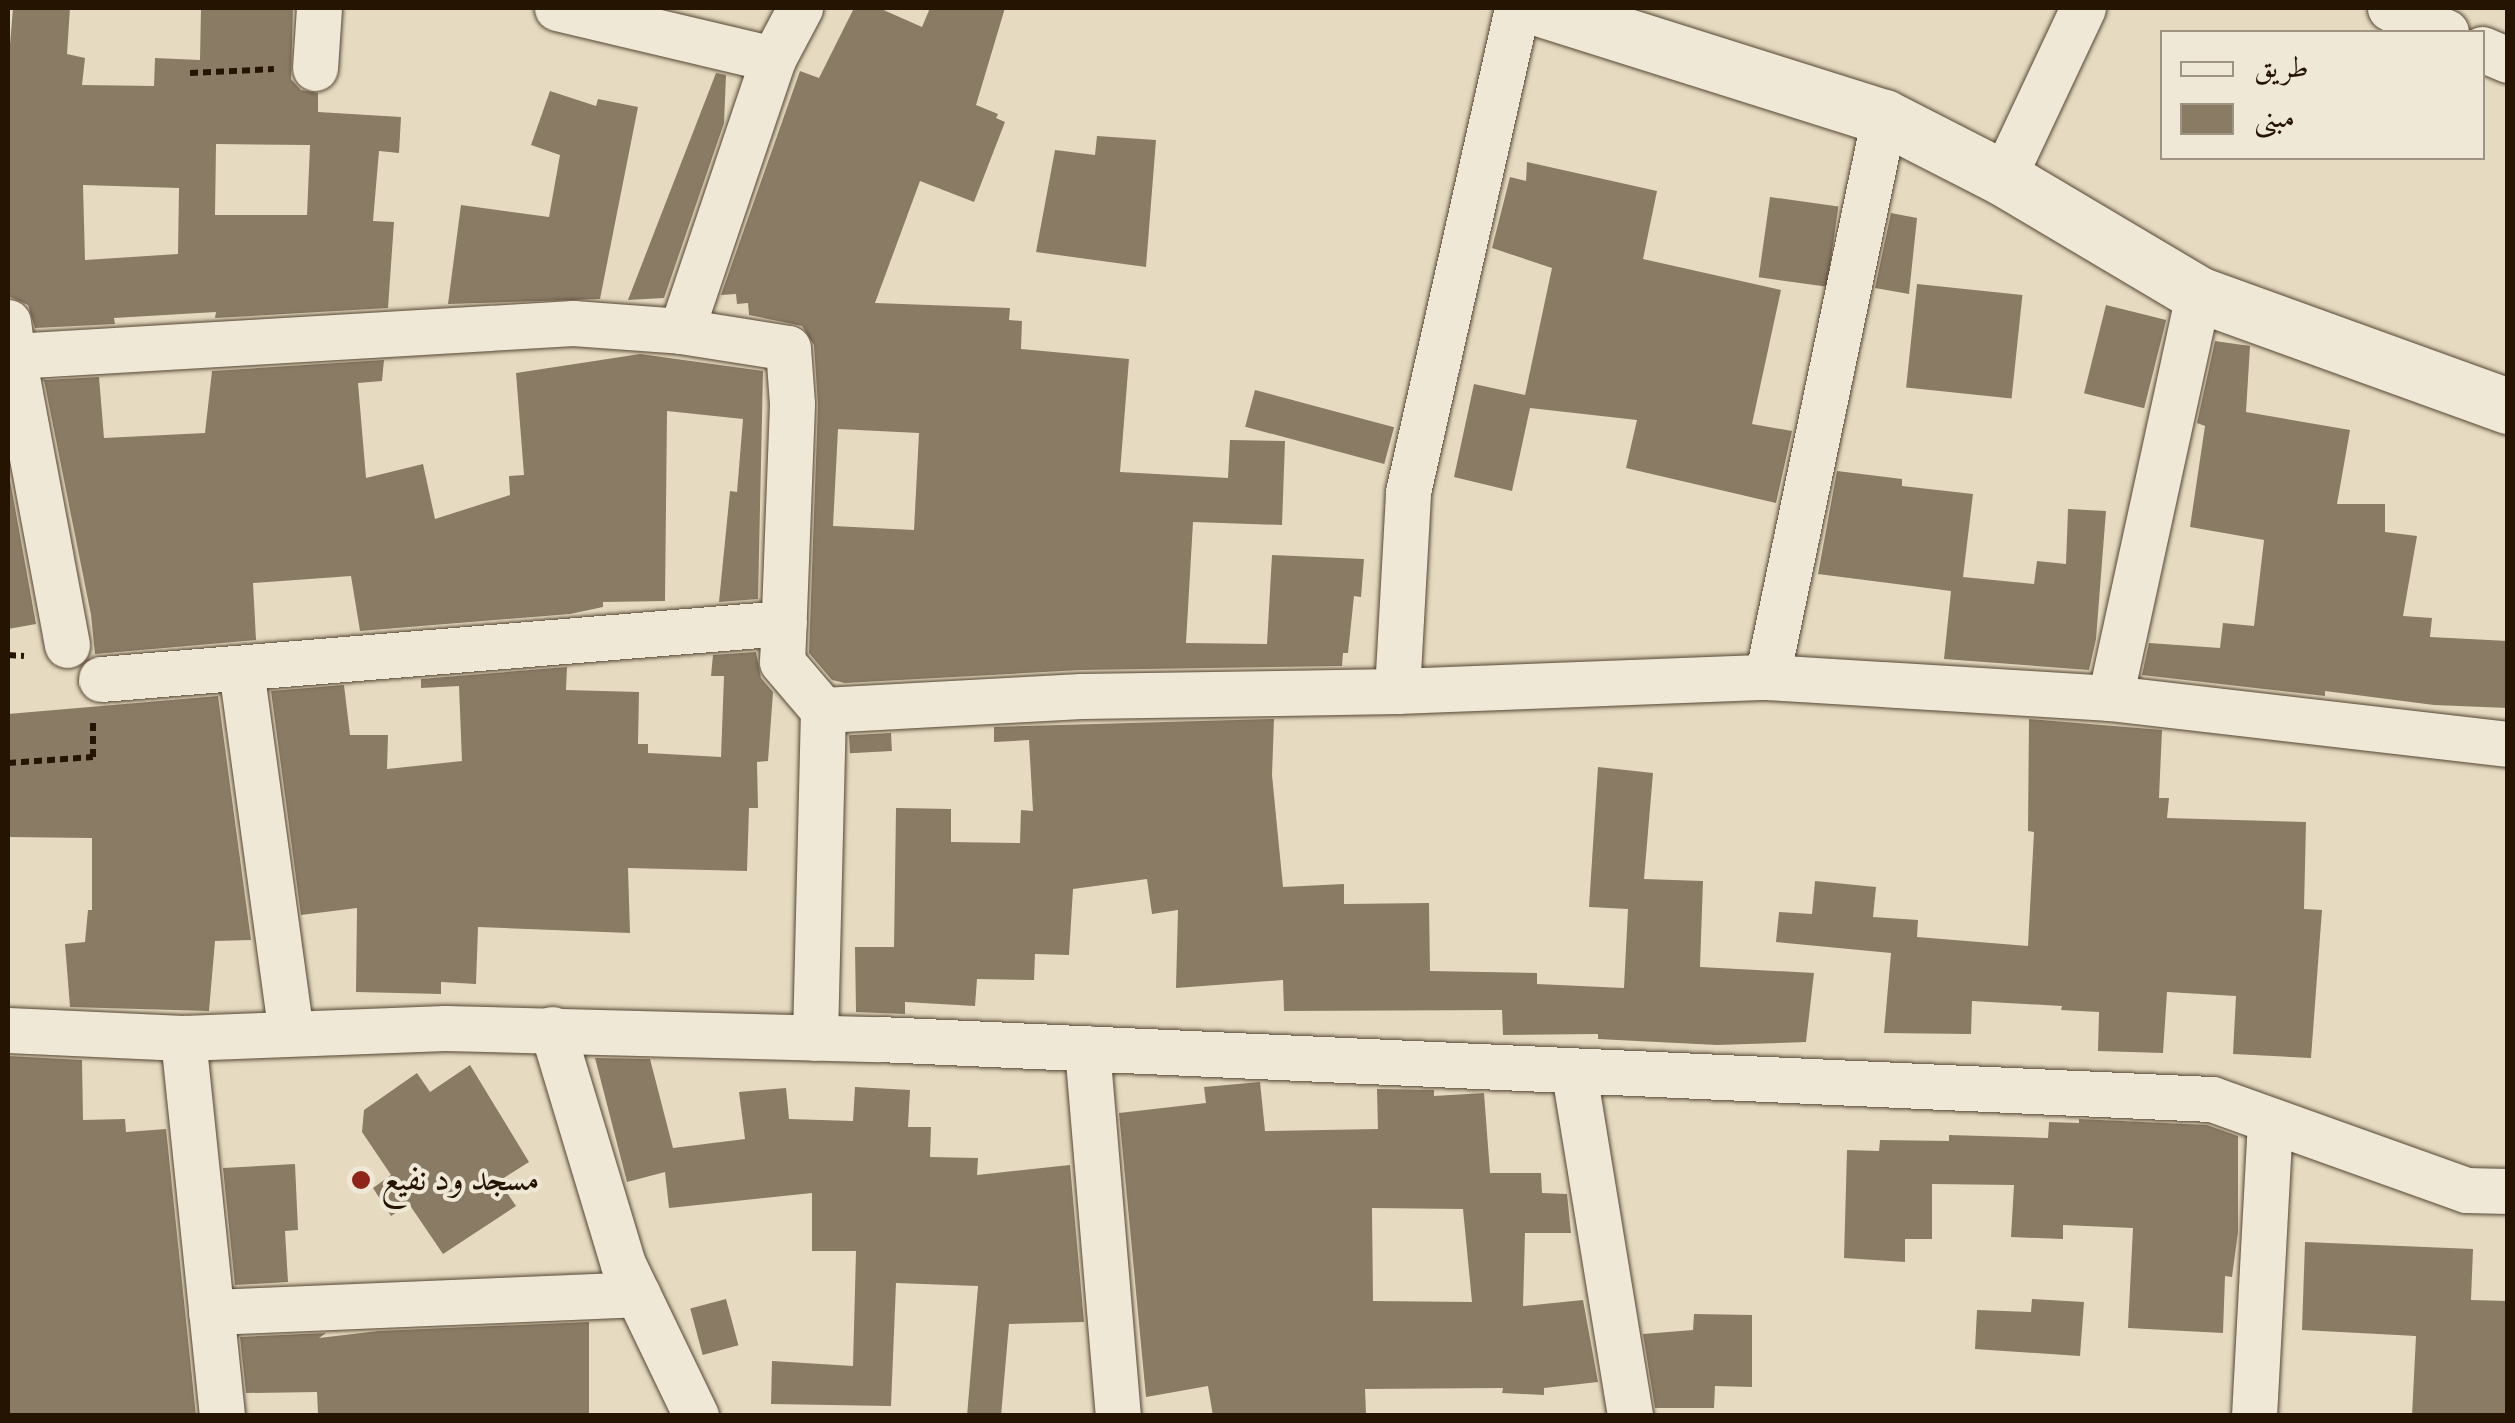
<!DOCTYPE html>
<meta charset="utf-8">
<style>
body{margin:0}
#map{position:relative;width:2515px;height:1423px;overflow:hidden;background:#e6dbc1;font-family:"Libre Bodoni",Amiri,serif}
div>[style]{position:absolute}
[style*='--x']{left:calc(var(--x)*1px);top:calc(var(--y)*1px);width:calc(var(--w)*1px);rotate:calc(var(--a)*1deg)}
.building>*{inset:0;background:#8a7b65;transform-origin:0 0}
.path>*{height:6px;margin-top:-3px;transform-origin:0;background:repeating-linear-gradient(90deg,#261402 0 8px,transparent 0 13px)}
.roads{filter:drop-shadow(0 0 2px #564632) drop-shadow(0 0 2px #564632)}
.minor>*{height:45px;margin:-22.5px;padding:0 22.5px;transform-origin:22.5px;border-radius:22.5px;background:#efe8d7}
.tertiary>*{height:55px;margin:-27.5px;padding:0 27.5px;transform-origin:27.5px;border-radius:27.5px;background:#efe8d7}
.dots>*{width:28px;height:28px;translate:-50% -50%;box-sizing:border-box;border:5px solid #efe8d7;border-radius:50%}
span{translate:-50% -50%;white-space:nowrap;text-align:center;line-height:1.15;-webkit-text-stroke:8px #efe8d7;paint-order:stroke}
.poi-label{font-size:35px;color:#261402}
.left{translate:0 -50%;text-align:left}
.frame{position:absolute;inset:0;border:10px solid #261402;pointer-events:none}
.legend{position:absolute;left:2160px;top:30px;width:325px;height:130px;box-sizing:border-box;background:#efe8d7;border:2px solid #9f9382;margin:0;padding:12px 18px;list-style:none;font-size:30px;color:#261402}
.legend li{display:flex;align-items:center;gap:20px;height:50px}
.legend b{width:50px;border:2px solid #9f9382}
</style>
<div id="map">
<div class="building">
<div style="clip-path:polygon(evenodd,13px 8px,70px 8px,67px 54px,85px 58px,82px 85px,154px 86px,155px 58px,200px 60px,201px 8px,293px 8px,291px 79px,301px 90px,318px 93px,318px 112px,401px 117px,399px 153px,379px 151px,373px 221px,394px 222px,388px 308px,215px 318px,216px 312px,114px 318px,115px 324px,35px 328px,28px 305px,8px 296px,8px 69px,13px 8px,216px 144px,310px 145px,307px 215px,215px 215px,216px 144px,13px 8px,83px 185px,179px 188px,178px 254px,85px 260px,83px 185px)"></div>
<div style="clip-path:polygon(evenodd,854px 8px,879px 8px,922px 27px,930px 8px,1005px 8px,976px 105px,998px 114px,996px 118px,1005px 122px,974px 202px,920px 181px,875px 303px,1010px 308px,1009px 320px,1022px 321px,1021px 349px,1129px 359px,1120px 472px,1228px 478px,1230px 440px,1285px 441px,1282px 525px,1193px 522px,1186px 643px,1267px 644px,1272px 555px,1364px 559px,1361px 597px,1354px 596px,1348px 653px,1343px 653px,1342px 666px,1080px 670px,845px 683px,832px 680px,809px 653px,818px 405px,814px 345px,802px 326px,749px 315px,748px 303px,737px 304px,736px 294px,721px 295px,800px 71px,819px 78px,854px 8px,838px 429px,919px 433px,914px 530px,833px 526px,838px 429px)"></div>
<div style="clip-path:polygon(716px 73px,726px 75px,724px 123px,664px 298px,628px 300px)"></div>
<div style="clip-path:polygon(550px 91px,596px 106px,598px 99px,638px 107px,600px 299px,448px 304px,461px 205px,549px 217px,560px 155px,531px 145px)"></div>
<div style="clip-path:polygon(1097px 136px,1156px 140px,1146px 267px,1036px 252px,1055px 150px,1095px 155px)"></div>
<div style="clip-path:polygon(1527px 162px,1657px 191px,1643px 259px,1781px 290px,1752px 424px,1792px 431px,1776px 503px,1626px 468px,1637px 420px,1530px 408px,1512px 491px,1454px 477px,1474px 384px,1525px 395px,1552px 268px,1492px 248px,1510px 177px,1526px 181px)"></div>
<div style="left:1770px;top:197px;width:69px;height:81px;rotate:8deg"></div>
<div style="clip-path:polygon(1891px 213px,1917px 218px,1909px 294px,1875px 288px)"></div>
<div style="left:1917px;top:284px;width:106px;height:104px;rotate:6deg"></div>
<div style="left:2106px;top:305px;width:62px;height:91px;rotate:14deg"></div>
<div style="clip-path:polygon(2215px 341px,2250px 346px,2246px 412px,2350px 430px,2337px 504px,2385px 504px,2385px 532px,2417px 536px,2403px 616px,2432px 618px,2430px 637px,2508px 641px,2508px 708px,2434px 705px,2325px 691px,2325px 696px,2142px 675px,2149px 643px,2220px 648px,2223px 623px,2254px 626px,2264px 540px,2190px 527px,2205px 426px,2197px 423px)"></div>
<div style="clip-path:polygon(640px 354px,763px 371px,758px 599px,719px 602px,730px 491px,737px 492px,743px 419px,667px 411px,665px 601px,603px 602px,603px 607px,570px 614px,360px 631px,351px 576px,253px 583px,256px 640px,95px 654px,91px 615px,44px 380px,99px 377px,104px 438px,205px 433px,212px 371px,384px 360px,382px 381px,358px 383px,366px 478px,423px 464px,435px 519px,510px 495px,509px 476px,524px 475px,516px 373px)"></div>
<div style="left:1255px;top:390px;width:144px;height:38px;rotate:15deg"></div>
<div style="clip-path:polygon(8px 469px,36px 624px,8px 629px)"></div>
<div style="clip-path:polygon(1837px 471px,1902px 479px,1902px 486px,1973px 494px,1963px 577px,2034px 584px,2037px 561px,2066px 564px,2068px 509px,2106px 511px,2096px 639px,2089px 670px,1944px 659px,1951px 591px,1818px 574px)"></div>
<div style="clip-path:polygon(756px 652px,761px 678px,773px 692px,768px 761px,757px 762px,758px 808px,749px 808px,747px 871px,628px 868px,630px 933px,478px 927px,476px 984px,441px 982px,441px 994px,356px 992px,357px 908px,301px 915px,271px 691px,344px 685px,350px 735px,388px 735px,387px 769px,462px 761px,459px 686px,421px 688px,421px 679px,567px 667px,566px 690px,639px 692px,638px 744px,648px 744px,648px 753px,721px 757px,724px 676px,711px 676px,713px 655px)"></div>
<div style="clip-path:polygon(218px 696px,251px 940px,215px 941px,209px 1011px,70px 1007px,65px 944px,85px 942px,88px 910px,92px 910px,92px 838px,8px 837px,8px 714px)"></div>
<div style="clip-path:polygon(1274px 719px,1272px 775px,1283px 887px,1344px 884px,1344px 904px,1429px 903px,1430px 971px,1537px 973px,1537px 984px,1624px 988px,1628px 909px,1589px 907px,1598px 767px,1653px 773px,1644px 879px,1703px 881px,1700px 967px,1814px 973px,1806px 1042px,1717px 1045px,1598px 1039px,1598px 1034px,1503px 1035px,1502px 1010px,1284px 1011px,1283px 980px,1176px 988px,1178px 910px,1152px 914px,1147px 879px,1073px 889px,1069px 955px,1035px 954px,1034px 980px,977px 979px,975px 1006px,905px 1002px,905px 1014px,856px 1012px,855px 947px,894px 947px,896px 808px,951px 809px,951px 842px,1020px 843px,1021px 810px,1033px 811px,1029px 740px,994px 742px,994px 727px)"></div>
<div style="clip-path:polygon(2029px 719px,2162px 730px,2159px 798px,2169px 798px,2167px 818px,2306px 822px,2304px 909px,2322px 910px,2311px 1058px,2233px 1054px,2236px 996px,2167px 992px,2163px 1053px,2098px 1051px,2099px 1012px,2061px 1010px,2062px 1006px,1972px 1001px,1971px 1034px,1884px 1033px,1891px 953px,1776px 942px,1779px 912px,1812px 914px,1815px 881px,1876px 887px,1873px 917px,1918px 920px,1917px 937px,2028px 946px,2034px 832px,2028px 831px)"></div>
<div style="left:891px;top:733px;width:18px;height:42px;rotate:87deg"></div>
<div style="clip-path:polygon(8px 1056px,82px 1060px,83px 1120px,125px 1119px,126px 1132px,166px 1129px,196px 1416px,8px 1416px)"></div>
<div style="clip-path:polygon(595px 1058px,650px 1059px,673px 1148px,745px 1139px,739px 1092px,786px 1088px,789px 1119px,853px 1121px,855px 1087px,910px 1090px,908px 1127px,931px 1127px,930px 1157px,978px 1158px,977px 1175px,1070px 1165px,1084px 1322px,1009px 1324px,1001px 1416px,967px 1416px,978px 1286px,896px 1283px,891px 1406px,771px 1404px,772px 1361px,853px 1366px,856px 1251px,812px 1251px,812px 1193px,669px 1208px,665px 1172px,627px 1182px)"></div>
<div style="clip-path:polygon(470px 1065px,529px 1162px,499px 1181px,516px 1206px,443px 1254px,409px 1204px,391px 1216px,373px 1188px,391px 1175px,362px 1132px,364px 1110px,417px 1073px,430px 1092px)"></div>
<div style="clip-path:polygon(evenodd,1260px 1082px,1265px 1131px,1378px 1129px,1377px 1089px,1434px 1090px,1434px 1096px,1484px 1093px,1490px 1173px,1541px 1173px,1542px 1193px,1567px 1194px,1571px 1233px,1525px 1233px,1523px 1306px,1583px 1300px,1598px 1382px,1544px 1388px,1544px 1395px,1502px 1393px,1503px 1388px,1365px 1389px,1366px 1413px,1317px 1416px,1213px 1416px,1208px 1386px,1146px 1397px,1119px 1113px,1206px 1103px,1204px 1087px,1260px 1082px,1372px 1208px,1463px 1209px,1472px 1302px,1373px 1301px,1372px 1208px)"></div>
<div style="clip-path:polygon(2079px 1119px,2207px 1125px,2238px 1136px,2238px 1232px,2232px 1277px,2225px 1276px,2223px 1333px,2128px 1328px,2133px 1228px,2063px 1225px,2063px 1239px,2011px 1237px,2014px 1185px,1932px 1184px,1932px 1239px,1905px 1239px,1905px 1262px,1844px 1258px,1847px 1150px,1879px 1151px,1880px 1140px,1949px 1141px,1949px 1135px,2048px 1138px,2049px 1122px,2079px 1123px)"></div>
<div style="clip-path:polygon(295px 1164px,298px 1230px,285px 1231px,288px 1282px,235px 1285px,223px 1168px)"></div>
<div style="clip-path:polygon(2305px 1242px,2473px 1249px,2471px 1300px,2508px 1301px,2508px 1416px,2412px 1416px,2416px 1336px,2302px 1330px)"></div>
<div style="left:726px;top:1299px;width:48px;height:37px;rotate:75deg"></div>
<div style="clip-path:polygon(2032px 1299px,2084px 1302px,2080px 1356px,1975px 1349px,1977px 1310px,2031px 1312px)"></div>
<div style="clip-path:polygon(1694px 1314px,1752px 1315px,1752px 1387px,1715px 1386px,1714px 1408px,1655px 1408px,1643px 1334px,1693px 1330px)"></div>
<div style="clip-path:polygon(589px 1322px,589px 1416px,318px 1413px,317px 1392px,246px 1393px,240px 1337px,326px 1333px,319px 1338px,378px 1331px)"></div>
</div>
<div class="path">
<div style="--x:190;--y:73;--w:84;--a:-2.7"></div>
<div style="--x:8;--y:655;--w:16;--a:4"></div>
<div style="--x:8;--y:763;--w:85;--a:-4"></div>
<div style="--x:93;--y:757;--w:38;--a:-90"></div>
</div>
<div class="roads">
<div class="minor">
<div style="--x:557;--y:8;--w:222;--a:13.3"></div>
<div style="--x:2390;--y:8;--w:61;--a:23.2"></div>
<div style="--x:2482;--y:49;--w:28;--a:23"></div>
<div style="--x:315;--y:68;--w:60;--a:-86.2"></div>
<div style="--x:2003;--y:178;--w:188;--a:-64.8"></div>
<div style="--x:8;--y:322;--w:34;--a:82"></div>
<div style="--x:13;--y:356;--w:561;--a:-3.37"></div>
<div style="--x:573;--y:323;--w:108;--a:4.2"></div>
<div style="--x:681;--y:331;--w:108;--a:9"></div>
<div style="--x:788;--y:348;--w:56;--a:85.9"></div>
<div style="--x:792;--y:404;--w:258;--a:92.2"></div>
<div style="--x:782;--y:662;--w:63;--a:49.5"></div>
<div style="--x:823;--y:710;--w:328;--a:91.4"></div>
<div style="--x:681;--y:331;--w:287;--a:-71.3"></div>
<div style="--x:773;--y:59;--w:58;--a:-62.1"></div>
<div style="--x:13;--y:356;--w:294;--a:79.4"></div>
<div style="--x:241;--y:669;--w:367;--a:82.2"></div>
<div style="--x:1767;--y:677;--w:572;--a:-78.2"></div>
<div style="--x:101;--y:679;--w:685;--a:-4.69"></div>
<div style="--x:1397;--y:691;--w:199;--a:-86.8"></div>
<div style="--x:1408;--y:492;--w:496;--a:-77.3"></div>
<div style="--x:2110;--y:698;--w:413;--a:-77.7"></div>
<div style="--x:823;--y:710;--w:258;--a:-3.1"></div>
<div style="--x:1081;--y:696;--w:316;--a:-0.9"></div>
<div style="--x:1397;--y:691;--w:370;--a:-2.2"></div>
<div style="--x:1767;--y:677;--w:344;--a:3.5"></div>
<div style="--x:2110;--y:698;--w:401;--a:6.6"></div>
<div style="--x:552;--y:1029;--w:245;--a:73.2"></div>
<div style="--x:623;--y:1264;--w:169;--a:64.3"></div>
<div style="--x:8;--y:1030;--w:175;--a:2.6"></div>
<div style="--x:183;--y:1038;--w:262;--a:-2.2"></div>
<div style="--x:445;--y:1028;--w:434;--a:1.5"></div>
<div style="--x:879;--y:1039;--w:1334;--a:2.58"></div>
<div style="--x:2212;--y:1099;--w:270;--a:19.7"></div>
<div style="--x:2466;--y:1190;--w:42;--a:1.4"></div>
<div style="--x:183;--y:1038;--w:380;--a:84.1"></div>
<div style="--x:1087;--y:1048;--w:369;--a:85.2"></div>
<div style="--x:1574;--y:1073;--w:348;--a:80.7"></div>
<div style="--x:211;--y:1312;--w:427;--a:-2.4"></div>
<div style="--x:2254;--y:1416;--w:296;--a:-86.9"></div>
</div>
<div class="tertiary">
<div style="--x:1538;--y:8;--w:363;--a:17.5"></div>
<div style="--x:1884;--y:117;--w:134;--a:27.1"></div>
<div style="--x:2003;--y:178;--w:227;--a:30.7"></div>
<div style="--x:2198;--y:294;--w:330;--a:19.9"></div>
</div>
</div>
<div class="dots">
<div style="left:361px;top:1180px;background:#8f2418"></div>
</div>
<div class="poi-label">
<span class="left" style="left:381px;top:1180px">مسجد ود نفيع</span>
</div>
<div class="frame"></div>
<ul class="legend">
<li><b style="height:12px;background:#efe8d7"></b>طريق</li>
<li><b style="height:28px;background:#8a7b65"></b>مبنى</li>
</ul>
</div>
